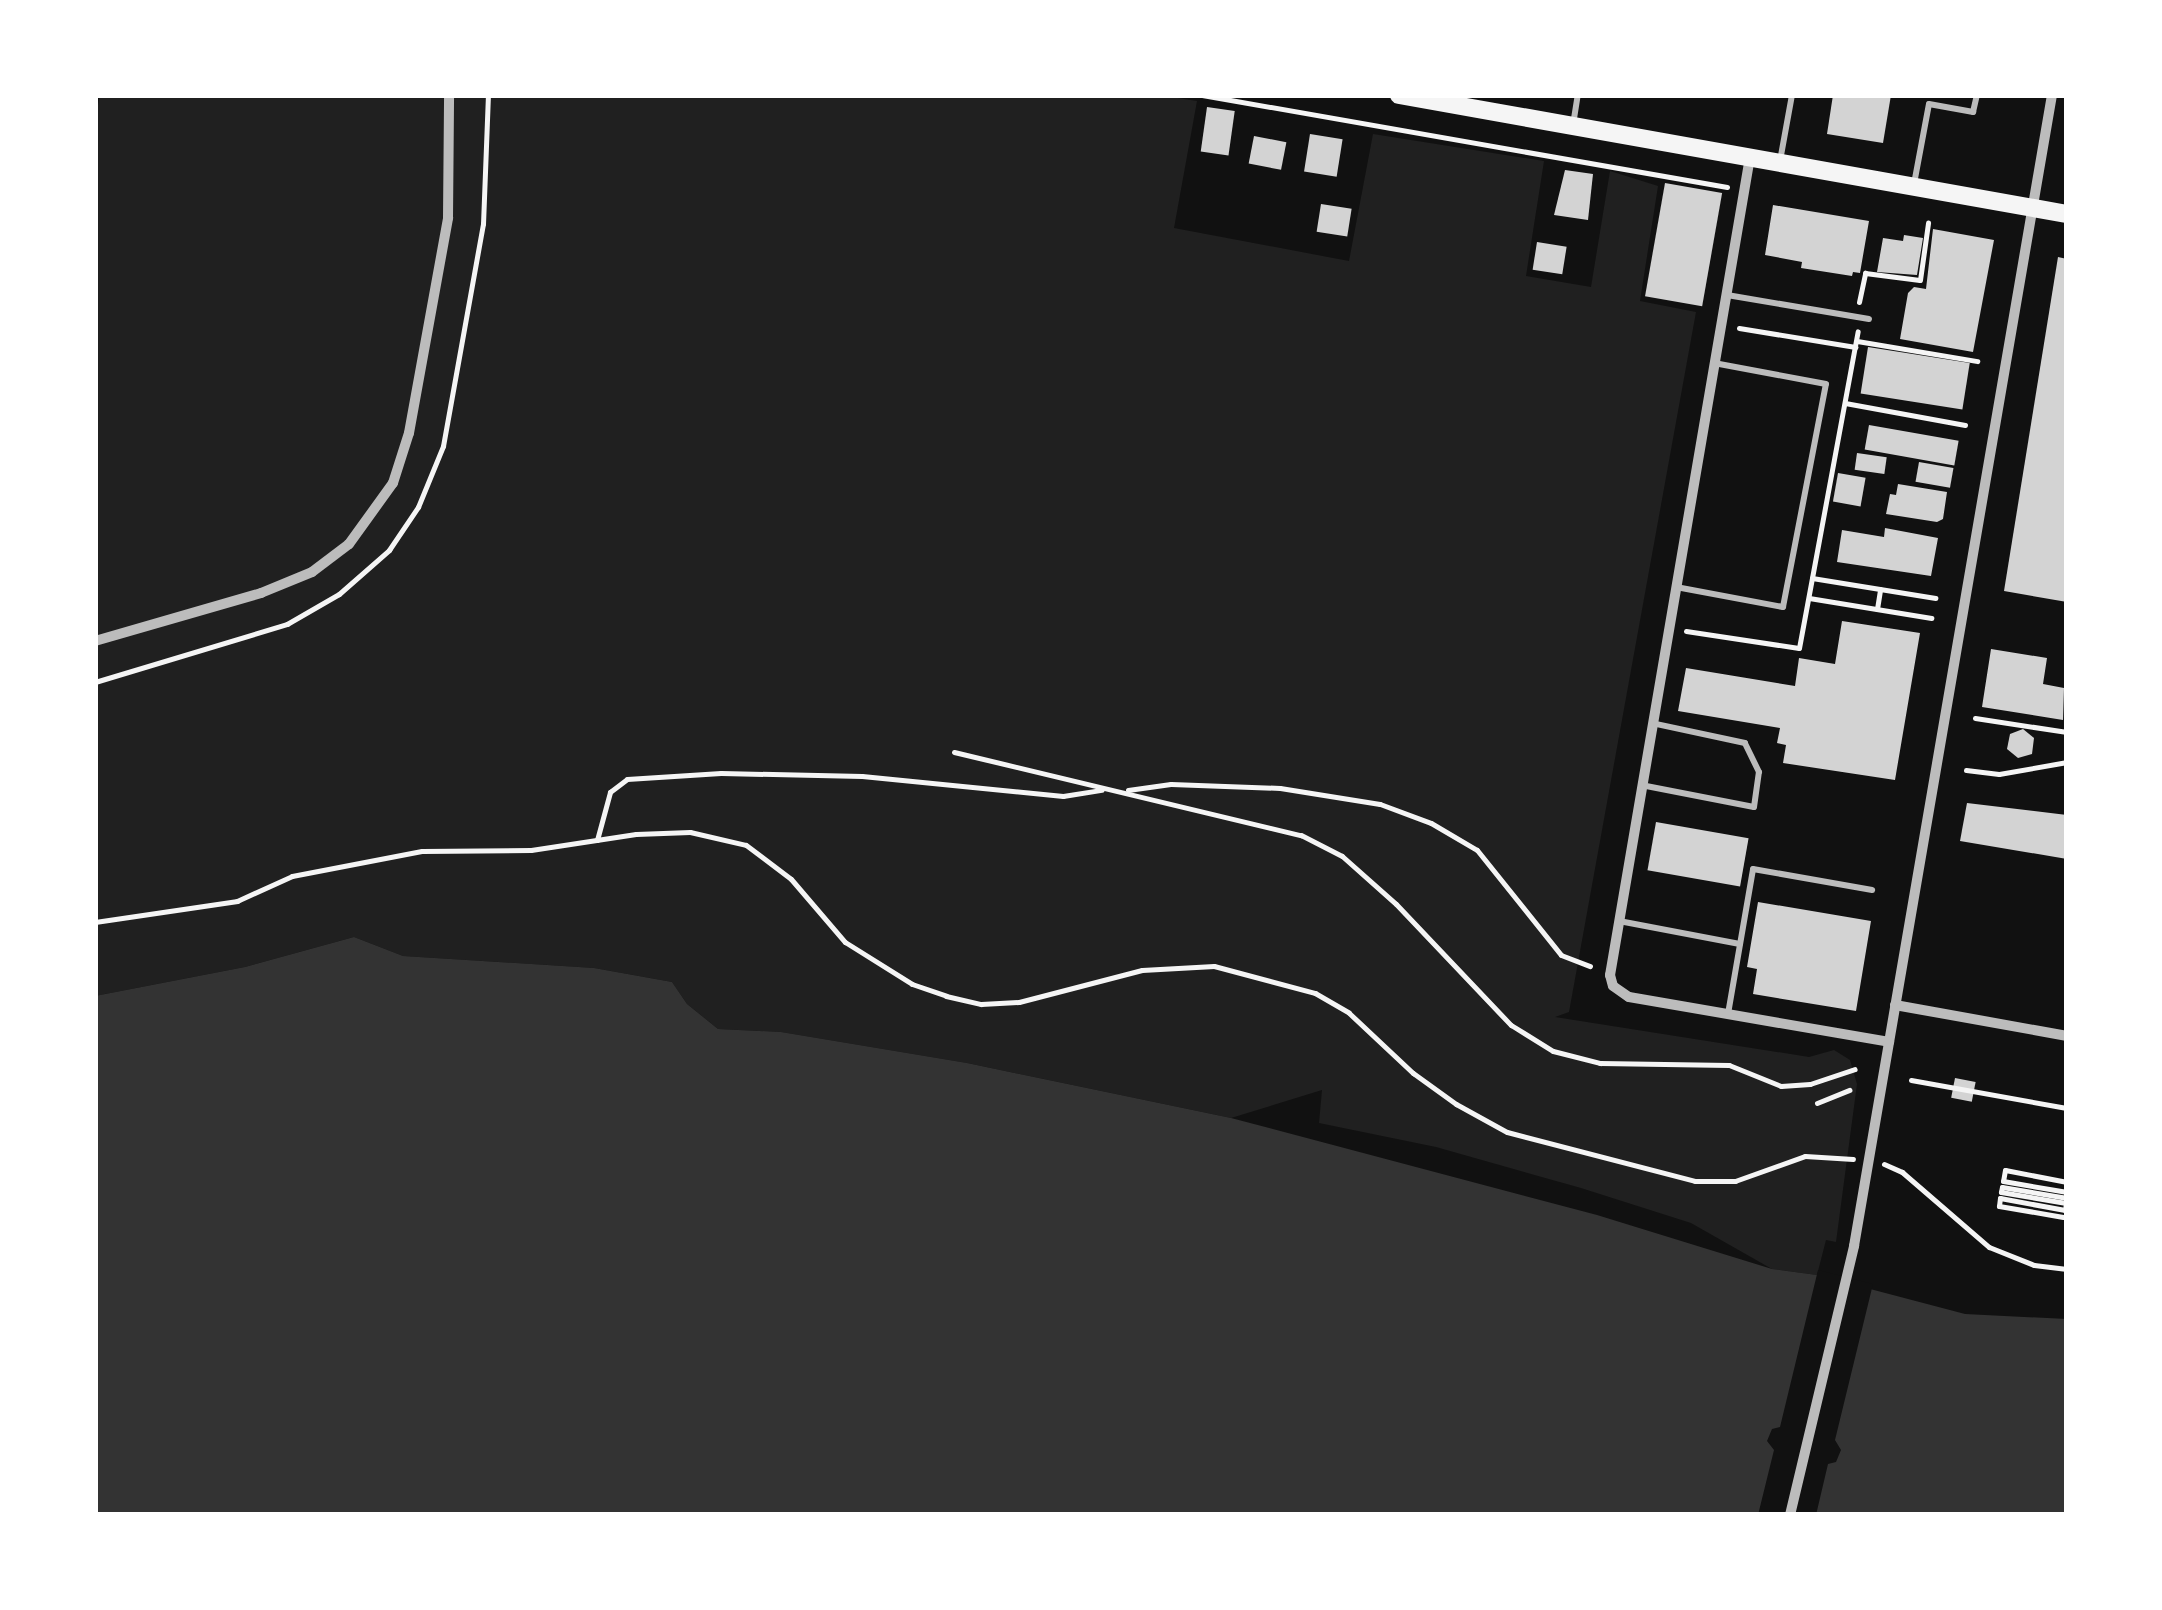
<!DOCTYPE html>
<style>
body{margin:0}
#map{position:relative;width:2162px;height:1610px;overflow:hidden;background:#111;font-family:"Fira Sans Condensed",sans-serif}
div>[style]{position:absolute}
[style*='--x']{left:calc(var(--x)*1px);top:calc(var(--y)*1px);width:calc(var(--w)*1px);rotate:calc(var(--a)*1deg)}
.green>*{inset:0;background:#202020}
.water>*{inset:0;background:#333}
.pier>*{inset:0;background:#111}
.building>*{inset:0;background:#d3d3d3;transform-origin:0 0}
.path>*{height:5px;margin:-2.5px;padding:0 2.5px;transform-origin:2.5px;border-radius:2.5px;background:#f5f5f5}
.service>*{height:6px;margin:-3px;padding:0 3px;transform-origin:3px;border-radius:3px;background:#bcbcbc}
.minor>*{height:10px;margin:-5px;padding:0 5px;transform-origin:5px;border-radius:5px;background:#bcbcbc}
.secondary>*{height:18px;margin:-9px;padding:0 9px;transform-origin:9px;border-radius:9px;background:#f5f5f5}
span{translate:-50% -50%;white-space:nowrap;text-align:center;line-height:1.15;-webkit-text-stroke:10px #fff;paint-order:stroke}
.frame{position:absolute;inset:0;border:98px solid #fff;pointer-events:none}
</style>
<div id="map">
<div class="green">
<div style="clip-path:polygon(100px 95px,1158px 95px,1197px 101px,1174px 228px,1349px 261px,1373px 134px,1544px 161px,1526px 276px,1591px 287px,1610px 171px,1658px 186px,1640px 301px,1696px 312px,1569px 1012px,1555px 1017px,1809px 1057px,1834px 1050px,1850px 1060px,1857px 1084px,1836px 1242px,1826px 1240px,1817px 1275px,1772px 1269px,1691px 1223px,1581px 1188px,1436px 1147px,1319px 1123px,1322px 1090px,1231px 1118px,967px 1063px,781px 1032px,718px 1029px,687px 1004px,672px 982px,594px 968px,403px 956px,354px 937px,245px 967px,95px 996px,95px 120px)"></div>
</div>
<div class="water">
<div style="clip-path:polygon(354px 937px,403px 956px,594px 968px,672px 982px,687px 1004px,718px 1029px,781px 1032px,967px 1063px,1231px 1118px,1597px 1215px,1772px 1269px,1817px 1275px,1965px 1314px,2067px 1319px,2067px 1515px,95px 1515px,95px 996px,245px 967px)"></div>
</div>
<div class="pier">
<div style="clip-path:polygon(1818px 1270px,1873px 1284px,1835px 1440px,1841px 1450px,1836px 1462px,1828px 1464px,1816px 1515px,1758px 1515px,1774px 1450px,1767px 1441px,1772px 1429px,1780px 1427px)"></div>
</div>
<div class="building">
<div style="clip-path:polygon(1833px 95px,1891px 95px,1883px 143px,1827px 134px)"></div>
<div style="left:1207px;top:107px;width:28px;height:45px;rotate:8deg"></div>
<div style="left:1310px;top:134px;width:33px;height:38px;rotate:9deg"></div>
<div style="left:1254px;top:136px;width:33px;height:28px;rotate:11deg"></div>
<div style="clip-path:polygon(1565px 170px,1593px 174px,1588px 220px,1554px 215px)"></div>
<div style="left:1665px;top:183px;width:58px;height:115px;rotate:10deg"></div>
<div style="left:1321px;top:204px;width:31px;height:28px;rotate:9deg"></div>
<div style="clip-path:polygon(1773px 205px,1869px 221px,1860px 273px,1853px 272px,1852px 276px,1801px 268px,1802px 262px,1765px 255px)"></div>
<div style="clip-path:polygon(1933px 229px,1994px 240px,1973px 352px,1900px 339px,1908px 293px,1914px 287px,1926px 289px)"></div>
<div style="clip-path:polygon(1904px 235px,1923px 238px,1917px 275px,1877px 272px,1883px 238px,1903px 241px)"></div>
<div style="left:1537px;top:242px;width:30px;height:28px;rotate:9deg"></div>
<div style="clip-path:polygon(2058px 257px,2067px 259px,2067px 602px,2004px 591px)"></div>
<div style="left:1868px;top:347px;width:103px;height:47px;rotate:9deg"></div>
<div style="left:1869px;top:425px;width:91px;height:25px;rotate:10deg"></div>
<div style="left:1857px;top:453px;width:30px;height:17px;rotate:8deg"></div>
<div style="left:1919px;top:462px;width:35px;height:20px;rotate:10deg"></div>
<div style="left:1838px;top:473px;width:28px;height:29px;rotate:10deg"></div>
<div style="clip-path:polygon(1898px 484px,1947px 492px,1943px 519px,1937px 522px,1886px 514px,1890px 494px,1896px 495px)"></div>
<div style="clip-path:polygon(1885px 528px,1938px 538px,1931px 576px,1837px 562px,1842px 530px,1884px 537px)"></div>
<div style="clip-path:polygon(1842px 621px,1920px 633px,1895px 780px,1783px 763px,1786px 745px,1777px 743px,1780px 728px,1678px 711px,1686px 668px,1795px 686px,1799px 658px,1835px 664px)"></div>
<div style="clip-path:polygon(1991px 649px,2047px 658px,2043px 684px,2064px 688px,2063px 720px,1982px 707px)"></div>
<div style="clip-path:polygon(2023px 729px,2034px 738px,2032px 754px,2018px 758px,2007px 749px,2010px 734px)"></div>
<div style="clip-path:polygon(1967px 803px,2067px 815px,2067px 859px,1960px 841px)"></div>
<div style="left:1656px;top:822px;width:94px;height:49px;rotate:10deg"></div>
<div style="clip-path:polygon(1758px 902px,1871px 921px,1856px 1011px,1753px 994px,1757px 969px,1747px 967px)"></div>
<div style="left:1955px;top:1078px;width:21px;height:20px;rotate:11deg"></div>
</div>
<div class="path">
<div style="--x:1202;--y:95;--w:533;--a:9.94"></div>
<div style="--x:1859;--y:302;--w:30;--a:-78"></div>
<div style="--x:1865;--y:273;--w:55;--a:7.3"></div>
<div style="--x:1920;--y:280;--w:58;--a:-82"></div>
<div style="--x:1739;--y:328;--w:118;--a:9.3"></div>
<div style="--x:1857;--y:341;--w:122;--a:9.5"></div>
<div style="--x:1845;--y:403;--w:122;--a:10.4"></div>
<div style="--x:1812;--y:578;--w:125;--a:9.2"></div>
<div style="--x:1809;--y:598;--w:124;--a:9.3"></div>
<div style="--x:1877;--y:609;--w:20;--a:-81"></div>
<div style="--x:1686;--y:631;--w:114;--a:8.6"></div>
<div style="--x:1799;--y:648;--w:322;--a:-79.5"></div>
<div style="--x:95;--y:682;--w:201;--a:-16.8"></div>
<div style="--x:287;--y:624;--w:60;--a:-30"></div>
<div style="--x:339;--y:594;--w:67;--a:-41.3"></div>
<div style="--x:389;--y:550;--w:52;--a:-56"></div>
<div style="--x:418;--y:507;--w:66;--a:-67.7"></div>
<div style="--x:443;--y:446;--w:226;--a:-79.8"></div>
<div style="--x:483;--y:224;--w:129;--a:-87.8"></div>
<div style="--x:1975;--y:718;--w:93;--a:8.7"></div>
<div style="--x:954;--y:752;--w:357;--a:13.5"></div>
<div style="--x:1301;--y:835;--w:46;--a:27.1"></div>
<div style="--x:1342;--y:856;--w:72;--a:41.6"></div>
<div style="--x:1396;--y:904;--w:167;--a:46.5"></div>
<div style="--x:1511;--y:1025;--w:49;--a:31.8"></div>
<div style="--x:1553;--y:1051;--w:49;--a:14.3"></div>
<div style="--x:1600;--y:1063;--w:129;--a:0.9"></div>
<div style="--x:1729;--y:1065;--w:56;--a:22"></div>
<div style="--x:1781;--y:1086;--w:29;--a:-4"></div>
<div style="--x:1810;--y:1084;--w:47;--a:-18.4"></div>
<div style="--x:1966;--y:770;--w:33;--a:7"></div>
<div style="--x:1999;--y:774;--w:69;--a:-10"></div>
<div style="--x:1128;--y:790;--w:43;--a:-7.9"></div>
<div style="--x:1171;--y:784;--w:109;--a:2.1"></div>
<div style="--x:1280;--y:788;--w:101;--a:9.1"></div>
<div style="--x:1380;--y:804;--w:54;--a:20.4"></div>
<div style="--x:1431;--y:823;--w:53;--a:30.4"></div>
<div style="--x:1477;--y:850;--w:134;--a:51.3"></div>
<div style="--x:1561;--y:955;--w:31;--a:21"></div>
<div style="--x:597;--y:840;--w:50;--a:-74.8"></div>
<div style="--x:610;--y:792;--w:21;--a:-37"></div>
<div style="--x:627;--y:779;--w:94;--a:-3.7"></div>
<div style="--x:721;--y:773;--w:141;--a:1.2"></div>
<div style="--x:862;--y:776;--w:202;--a:5.7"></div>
<div style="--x:1063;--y:796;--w:39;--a:-9"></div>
<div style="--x:95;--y:922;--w:144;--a:-8.4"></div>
<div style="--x:237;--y:901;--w:60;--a:-24.4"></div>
<div style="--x:292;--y:876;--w:132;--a:-10.9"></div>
<div style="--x:422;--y:851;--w:109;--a:-0.5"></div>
<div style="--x:531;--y:850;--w:106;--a:-8.7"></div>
<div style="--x:636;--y:834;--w:54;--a:-2.1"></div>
<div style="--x:690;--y:832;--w:57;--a:13.1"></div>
<div style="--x:746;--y:845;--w:56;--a:37.1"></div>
<div style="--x:791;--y:879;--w:83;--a:49.4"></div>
<div style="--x:845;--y:942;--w:79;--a:32.1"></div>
<div style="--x:912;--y:984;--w:36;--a:19"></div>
<div style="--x:946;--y:996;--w:36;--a:13"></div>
<div style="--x:981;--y:1004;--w:38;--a:-3"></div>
<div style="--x:1019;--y:1002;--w:127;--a:-14.6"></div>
<div style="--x:1142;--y:970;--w:72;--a:-3.2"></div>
<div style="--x:1214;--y:966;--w:105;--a:15"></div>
<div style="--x:1315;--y:993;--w:39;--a:30"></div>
<div style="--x:1349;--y:1013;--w:88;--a:43.2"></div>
<div style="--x:1413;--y:1073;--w:53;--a:35.8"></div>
<div style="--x:1456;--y:1104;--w:58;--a:28.8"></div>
<div style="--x:1507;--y:1132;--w:194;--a:14.6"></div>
<div style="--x:1695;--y:1181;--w:40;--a:0"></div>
<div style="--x:1735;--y:1181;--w:74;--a:-19.7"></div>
<div style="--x:1805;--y:1156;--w:48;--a:3.6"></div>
<div style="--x:1911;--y:1080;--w:158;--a:10.2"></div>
<div style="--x:1817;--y:1103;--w:35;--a:-22"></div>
<div style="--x:1884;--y:1164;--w:20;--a:24"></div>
<div style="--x:1902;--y:1172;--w:115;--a:40.8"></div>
<div style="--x:1989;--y:1247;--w:48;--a:21.8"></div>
<div style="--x:2034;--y:1265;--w:33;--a:7"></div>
<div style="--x:2067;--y:1182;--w:63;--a:-169"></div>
<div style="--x:2005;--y:1170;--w:11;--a:100"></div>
<div style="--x:2003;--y:1181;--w:65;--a:9.8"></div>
<div style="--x:2063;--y:1217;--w:65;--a:-170.2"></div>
<div style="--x:1999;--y:1206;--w:8;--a:-83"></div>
<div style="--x:2000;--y:1198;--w:66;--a:10.5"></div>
<div style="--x:2065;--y:1210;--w:7;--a:-82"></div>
<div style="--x:2066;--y:1203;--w:66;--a:-170.4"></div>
<div style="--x:2001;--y:1192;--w:5;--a:-79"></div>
<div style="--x:2002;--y:1187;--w:66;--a:9.6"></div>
</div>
<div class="service">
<div style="--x:1573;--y:125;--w:30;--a:-81"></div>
<div style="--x:1780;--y:161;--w:67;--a:-79.7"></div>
<div style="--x:1914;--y:184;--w:81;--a:-79.4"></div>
<div style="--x:1929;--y:104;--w:45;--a:10.3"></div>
<div style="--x:1973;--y:112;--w:17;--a:-77"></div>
<div style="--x:1727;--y:295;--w:144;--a:9.6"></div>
<div style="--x:1676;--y:587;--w:109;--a:10.6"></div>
<div style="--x:1783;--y:607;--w:227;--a:-79.1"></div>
<div style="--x:1826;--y:384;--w:114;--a:-169.4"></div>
<div style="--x:1641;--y:785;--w:115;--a:11"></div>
<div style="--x:1754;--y:807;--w:35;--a:-82"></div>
<div style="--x:1759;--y:772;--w:32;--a:-116"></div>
<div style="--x:1745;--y:743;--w:95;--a:-167.9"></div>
<div style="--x:1619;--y:921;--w:123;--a:10.8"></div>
<div style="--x:1728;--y:1014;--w:147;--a:-80.2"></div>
<div style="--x:1753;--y:869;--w:121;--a:10"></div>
</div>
<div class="minor">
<div style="--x:1750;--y:157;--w:830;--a:99.71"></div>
<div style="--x:1610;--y:975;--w:11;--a:75"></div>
<div style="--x:1613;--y:986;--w:19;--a:35"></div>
<div style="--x:1629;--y:997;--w:264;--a:9.8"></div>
<div style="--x:95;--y:641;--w:173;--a:-16.1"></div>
<div style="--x:261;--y:593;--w:55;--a:-22.4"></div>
<div style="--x:312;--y:572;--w:46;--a:-37.1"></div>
<div style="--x:349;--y:544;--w:75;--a:-54.2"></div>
<div style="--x:393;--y:483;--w:52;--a:-72.3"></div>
<div style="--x:409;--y:433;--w:219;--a:-79.7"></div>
<div style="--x:448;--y:218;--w:123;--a:-89.5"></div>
<div style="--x:1895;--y:1005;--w:175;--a:10.2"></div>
<div style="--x:1790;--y:1515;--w:277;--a:-76.6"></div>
<div style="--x:1854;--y:1246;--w:1168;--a:-80.24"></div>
</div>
<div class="secondary">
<div style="--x:1399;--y:95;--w:679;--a:10.1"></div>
</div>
<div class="frame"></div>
</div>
